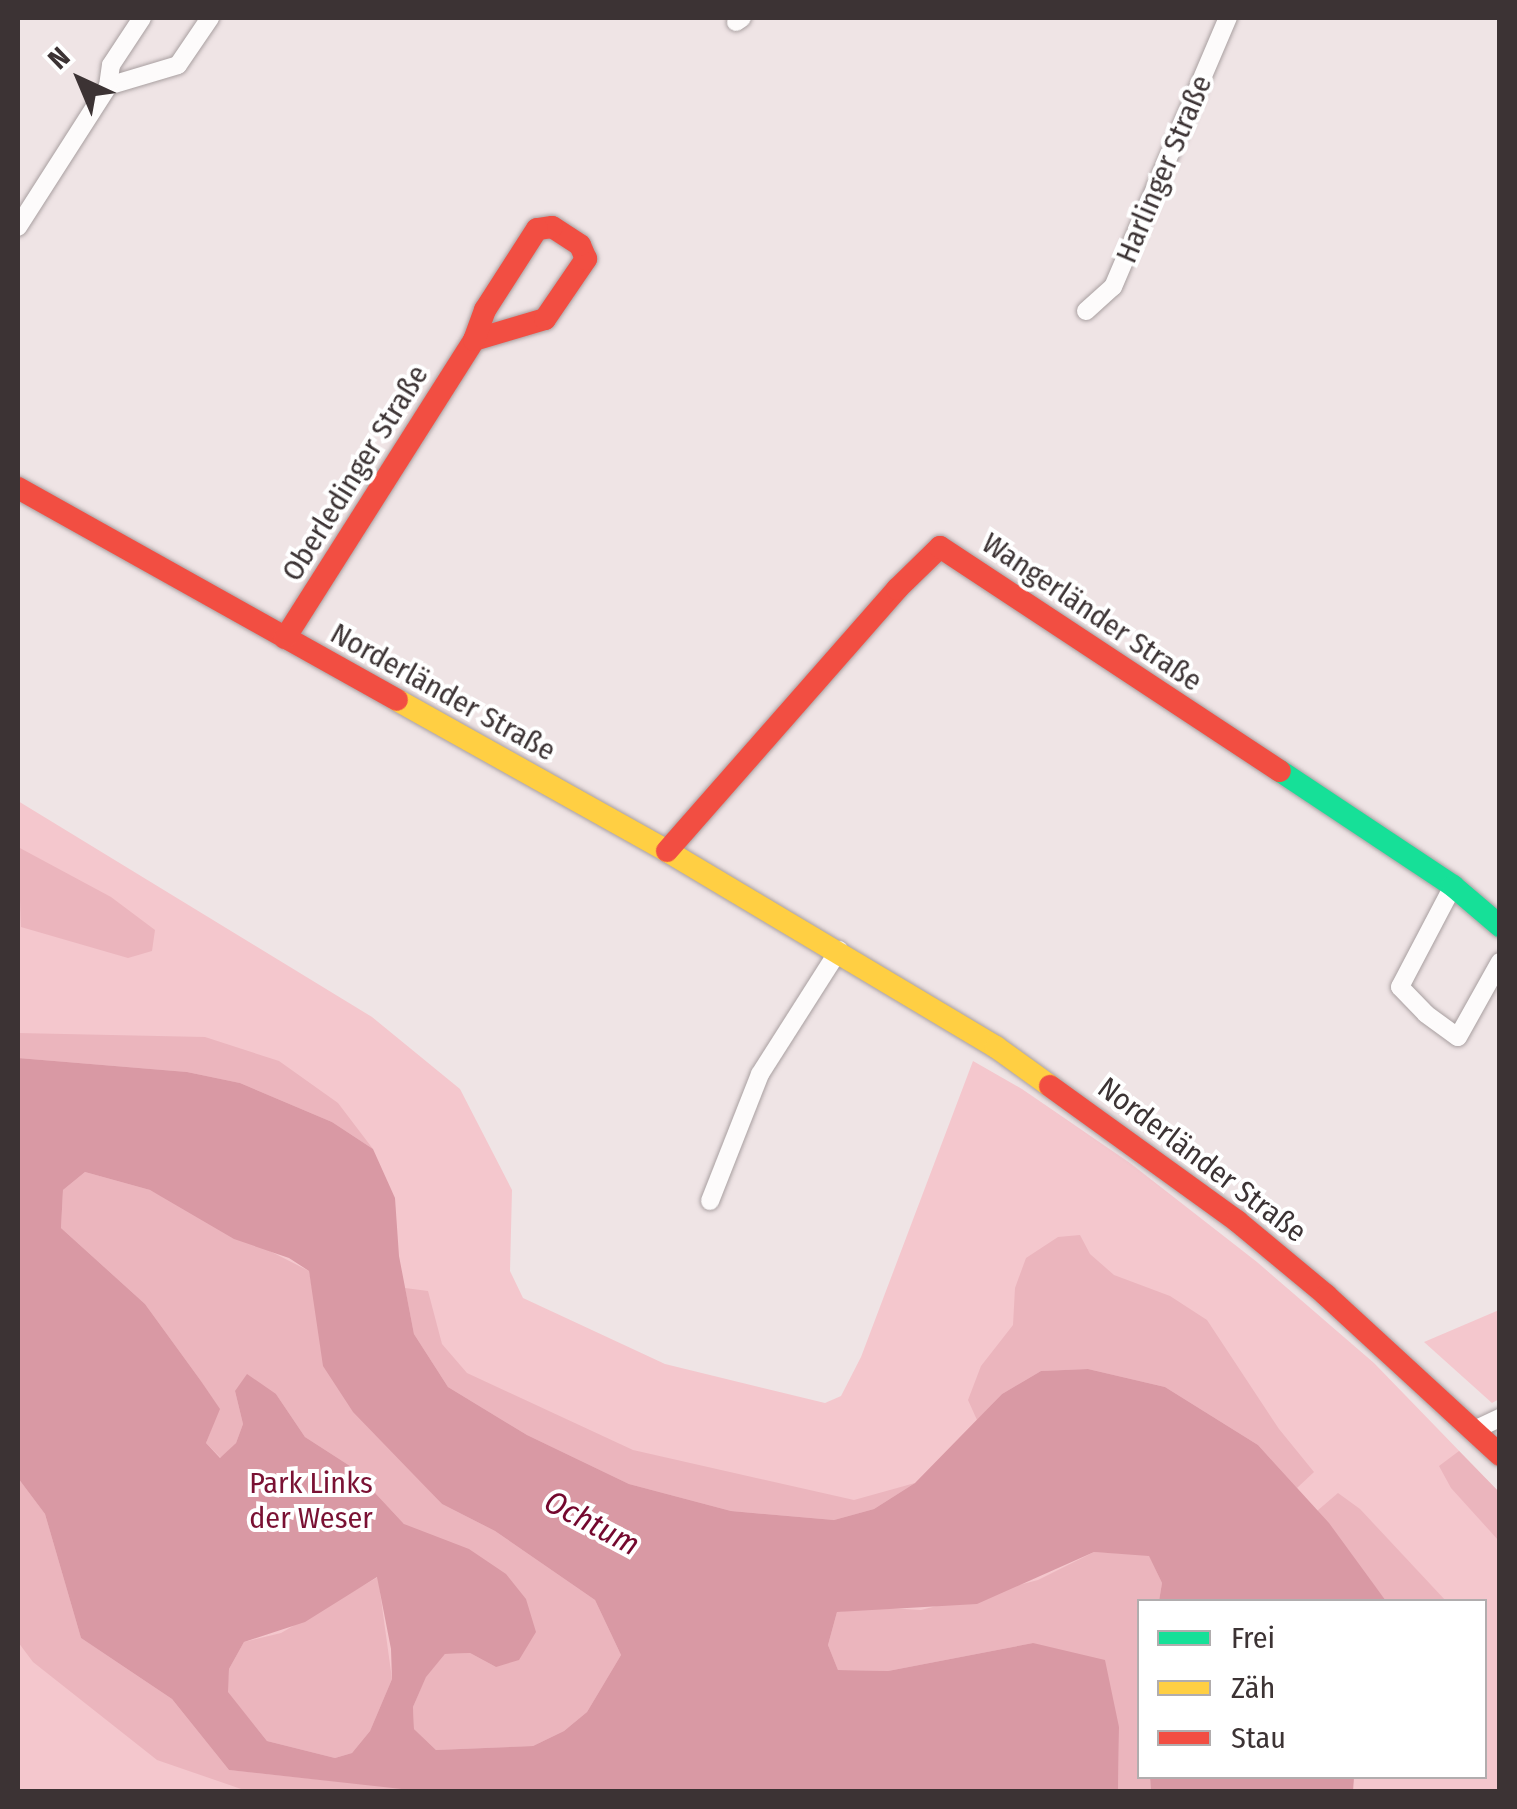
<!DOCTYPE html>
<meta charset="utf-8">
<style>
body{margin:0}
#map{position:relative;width:1517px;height:1809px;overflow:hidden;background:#efe4e5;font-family:"Fira Sans Condensed",sans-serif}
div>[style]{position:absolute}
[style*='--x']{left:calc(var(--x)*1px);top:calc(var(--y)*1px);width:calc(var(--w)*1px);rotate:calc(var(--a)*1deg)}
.green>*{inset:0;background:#f4c7cd}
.forest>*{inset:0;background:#ebb5bd}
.water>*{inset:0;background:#d999a4}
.roads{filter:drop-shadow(0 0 2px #a89fa0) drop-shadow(0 0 2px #a89fa0)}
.street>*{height:18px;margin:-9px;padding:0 9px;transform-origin:9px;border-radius:9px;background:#fdfbfb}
.fast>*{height:22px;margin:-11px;padding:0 11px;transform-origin:11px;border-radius:11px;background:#16e098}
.slow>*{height:22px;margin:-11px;padding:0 11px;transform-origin:11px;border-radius:11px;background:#ffcf43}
.jam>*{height:22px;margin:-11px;padding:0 11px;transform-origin:11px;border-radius:11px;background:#f24e42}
span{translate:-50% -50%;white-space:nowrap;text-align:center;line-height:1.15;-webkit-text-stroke:8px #fff;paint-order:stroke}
.street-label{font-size:30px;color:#3c3334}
.park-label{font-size:30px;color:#7a1133}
.water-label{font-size:32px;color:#74082e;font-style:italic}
.frame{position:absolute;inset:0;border:20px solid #3c3334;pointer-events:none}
.legend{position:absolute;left:1137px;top:1599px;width:350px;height:180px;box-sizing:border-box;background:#fff;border:2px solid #b1adae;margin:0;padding:12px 18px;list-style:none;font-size:30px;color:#3c3334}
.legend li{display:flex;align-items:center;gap:20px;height:50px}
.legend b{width:50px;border:2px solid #b1adae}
.north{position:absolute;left:30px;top:30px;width:100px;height:100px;-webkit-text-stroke:8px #fff;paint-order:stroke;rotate:316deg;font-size:28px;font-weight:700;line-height:40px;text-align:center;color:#3c3334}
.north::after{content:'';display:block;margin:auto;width:35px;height:45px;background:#3c3334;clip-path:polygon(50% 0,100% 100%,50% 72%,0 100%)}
</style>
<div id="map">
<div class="green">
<div style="clip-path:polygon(evenodd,18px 801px,372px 1017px,460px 1089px,512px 1190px,510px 1271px,523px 1298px,665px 1364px,825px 1403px,841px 1396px,861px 1357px,973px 1061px,1022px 1089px,1130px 1163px,1257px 1262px,1374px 1363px,1499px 1492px,1499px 1791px,18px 1791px,18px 801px,1140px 1602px,1484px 1602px,1484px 1776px,1140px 1776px,1140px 1602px)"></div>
<div style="clip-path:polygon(1499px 1310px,1499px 1399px,1492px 1403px,1424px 1342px)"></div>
</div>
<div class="forest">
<div style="clip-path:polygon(18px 847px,111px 897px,155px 930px,152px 951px,128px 958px,21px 927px)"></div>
<div style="clip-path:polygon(18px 1033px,205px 1037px,279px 1061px,338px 1103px,373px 1149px,332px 1122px,240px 1083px,187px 1072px,18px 1058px)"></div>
<div style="clip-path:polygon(85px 1172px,150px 1190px,309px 1271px,317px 1315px,398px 1457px,442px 1504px,495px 1531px,595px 1600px,621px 1655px,587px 1712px,564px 1731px,533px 1746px,436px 1750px,414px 1729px,413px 1707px,426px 1676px,445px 1654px,470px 1653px,496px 1667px,404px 1524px,350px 1466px,305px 1437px,276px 1394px,235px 1391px,243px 1424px,236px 1443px,221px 1458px,206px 1443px,219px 1409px,201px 1381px,145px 1304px,61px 1228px,63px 1190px)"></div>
<div style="clip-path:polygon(1080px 1235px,1090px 1254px,1114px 1275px,1170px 1296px,1207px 1320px,1279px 1429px,1314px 1472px,1297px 1488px,1258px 1445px,1165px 1387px,1088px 1369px,1041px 1371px,1002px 1394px,977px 1420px,968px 1400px,981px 1366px,1013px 1325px,1015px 1288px,1026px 1258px,1058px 1237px)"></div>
<div style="clip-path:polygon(405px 1288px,428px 1291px,442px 1344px,467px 1373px,633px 1450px,854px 1500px,915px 1483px,874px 1509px,834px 1520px,731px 1511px,629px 1484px,527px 1435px,448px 1387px,414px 1334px)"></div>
<div style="clip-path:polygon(1459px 1451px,1499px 1492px,1499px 1541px,1451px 1488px,1439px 1466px)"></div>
<div style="clip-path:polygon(18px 1478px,45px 1514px,81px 1638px,172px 1699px,229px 1770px,429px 1791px,247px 1791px,157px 1760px,33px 1662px,18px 1642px)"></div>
<div style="clip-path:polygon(1338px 1493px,1360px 1509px,1446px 1601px,1386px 1601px,1317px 1511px)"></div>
<div style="clip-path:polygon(1094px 1552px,1149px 1555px,1162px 1583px,1159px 1601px,1140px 1602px,1140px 1776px,1150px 1777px,1151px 1791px,1118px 1791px,1119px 1727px,1033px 1643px,888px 1671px,838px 1670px,828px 1645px,837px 1612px,871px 1607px,921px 1610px,1038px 1580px)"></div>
<div style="clip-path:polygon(378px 1577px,392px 1679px,370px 1731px,352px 1753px,335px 1758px,267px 1741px,227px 1692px,229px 1669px,244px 1642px,281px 1633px)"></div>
</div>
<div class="water">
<div style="clip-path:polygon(evenodd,18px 1058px,187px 1072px,240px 1083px,332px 1122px,373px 1149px,395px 1198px,399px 1256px,414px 1334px,448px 1387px,527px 1435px,629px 1484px,731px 1511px,834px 1520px,874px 1509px,915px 1483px,1002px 1394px,1041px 1371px,1088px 1369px,1165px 1387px,1258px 1445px,1329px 1523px,1386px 1601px,1159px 1601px,1162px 1583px,1149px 1556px,1094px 1552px,977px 1604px,837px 1612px,828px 1645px,838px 1670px,888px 1671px,1033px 1643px,1105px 1660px,1119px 1727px,1118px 1791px,429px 1792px,229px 1770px,172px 1699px,81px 1638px,45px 1514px,18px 1478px,18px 1058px,85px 1172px,150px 1190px,234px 1239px,289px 1258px,309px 1271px,323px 1366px,353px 1412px,442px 1504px,495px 1531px,595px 1600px,621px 1655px,587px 1712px,564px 1731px,533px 1746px,436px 1750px,414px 1729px,413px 1707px,426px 1677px,445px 1654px,470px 1653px,496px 1667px,519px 1660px,536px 1632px,526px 1599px,506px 1574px,469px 1549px,404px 1524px,350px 1466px,305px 1437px,276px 1394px,247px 1374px,235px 1391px,243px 1424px,236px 1443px,220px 1458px,206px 1443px,220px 1409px,201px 1381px,145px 1304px,61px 1228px,63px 1190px,85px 1172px,18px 1058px,377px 1577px,391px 1649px,392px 1679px,370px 1731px,352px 1753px,335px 1758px,267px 1741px,228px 1692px,229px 1669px,244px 1642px,305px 1622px,377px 1577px)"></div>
<div style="clip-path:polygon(1150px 1777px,1150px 1776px,1354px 1777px,1353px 1792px,1151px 1791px)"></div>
</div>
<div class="roads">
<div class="street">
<div style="--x:736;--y:22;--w:7;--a:-34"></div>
<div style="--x:108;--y:86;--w:73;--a:-16.7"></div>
<div style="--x:178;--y:65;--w:57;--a:-55.8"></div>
<div style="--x:18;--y:227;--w:167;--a:-57.4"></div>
<div style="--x:108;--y:86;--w:21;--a:-82"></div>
<div style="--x:111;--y:65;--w:56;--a:-56.6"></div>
<div style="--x:1086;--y:311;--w:36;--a:-42"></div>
<div style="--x:1113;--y:287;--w:293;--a:-66.9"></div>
<div style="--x:1453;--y:886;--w:114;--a:117.7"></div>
<div style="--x:1400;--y:987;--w:37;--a:46"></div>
<div style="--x:1426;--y:1014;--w:39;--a:36"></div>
<div style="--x:1458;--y:1037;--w:86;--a:-60.8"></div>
<div style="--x:710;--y:1201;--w:136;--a:-68.5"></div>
<div style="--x:760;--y:1074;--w:147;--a:-57.5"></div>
<div style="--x:1474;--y:1430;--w:29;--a:-25"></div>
</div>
<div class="fast">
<div style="--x:1280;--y:771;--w:208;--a:33.6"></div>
<div style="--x:1453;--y:886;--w:62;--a:40.4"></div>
</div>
<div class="slow">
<div style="--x:397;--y:700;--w:309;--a:29.2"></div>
<div style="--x:667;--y:851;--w:383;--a:30.8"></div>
<div style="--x:996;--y:1047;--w:67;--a:35.8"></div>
</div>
<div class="jam">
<div style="--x:18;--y:488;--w:434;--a:29.2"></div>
<div style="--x:285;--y:638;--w:353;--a:-57.6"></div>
<div style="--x:474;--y:340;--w:74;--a:-16.5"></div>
<div style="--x:545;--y:319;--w:73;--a:-55.7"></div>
<div style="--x:586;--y:259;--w:15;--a:-113"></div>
<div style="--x:580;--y:245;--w:33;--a:-147"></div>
<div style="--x:552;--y:227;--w:15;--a:172"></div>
<div style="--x:537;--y:229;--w:96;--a:122.7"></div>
<div style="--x:485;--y:310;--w:32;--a:110"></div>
<div style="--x:667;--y:851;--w:349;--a:-48.7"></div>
<div style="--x:897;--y:589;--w:60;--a:-44.3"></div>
<div style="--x:940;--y:547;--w:407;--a:33.4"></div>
<div style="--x:1050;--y:1086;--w:231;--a:35.8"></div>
<div style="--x:1237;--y:1221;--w:116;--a:39.7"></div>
<div style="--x:1326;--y:1295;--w:236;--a:42.6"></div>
</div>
</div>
<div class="street-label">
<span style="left:1164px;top:169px;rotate:-67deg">Harlinger Straße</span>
<span style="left:355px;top:473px;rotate:-58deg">Oberledinger Straße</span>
<span style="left:1092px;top:612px;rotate:34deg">Wangerländer Straße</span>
<span style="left:443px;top:692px;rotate:29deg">Norderländer Straße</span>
<span style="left:1202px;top:1160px;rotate:37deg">Norderländer Straße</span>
</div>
<div class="park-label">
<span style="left:311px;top:1500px">Park Links<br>der Weser</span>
</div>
<div class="water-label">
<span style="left:592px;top:1523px;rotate:28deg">Ochtum</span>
</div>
<div class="frame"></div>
<ul class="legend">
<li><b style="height:12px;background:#16e098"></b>Frei</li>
<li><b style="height:12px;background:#ffcf43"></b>Zäh</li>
<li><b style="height:12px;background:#f24e42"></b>Stau</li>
</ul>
<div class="north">N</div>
</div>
